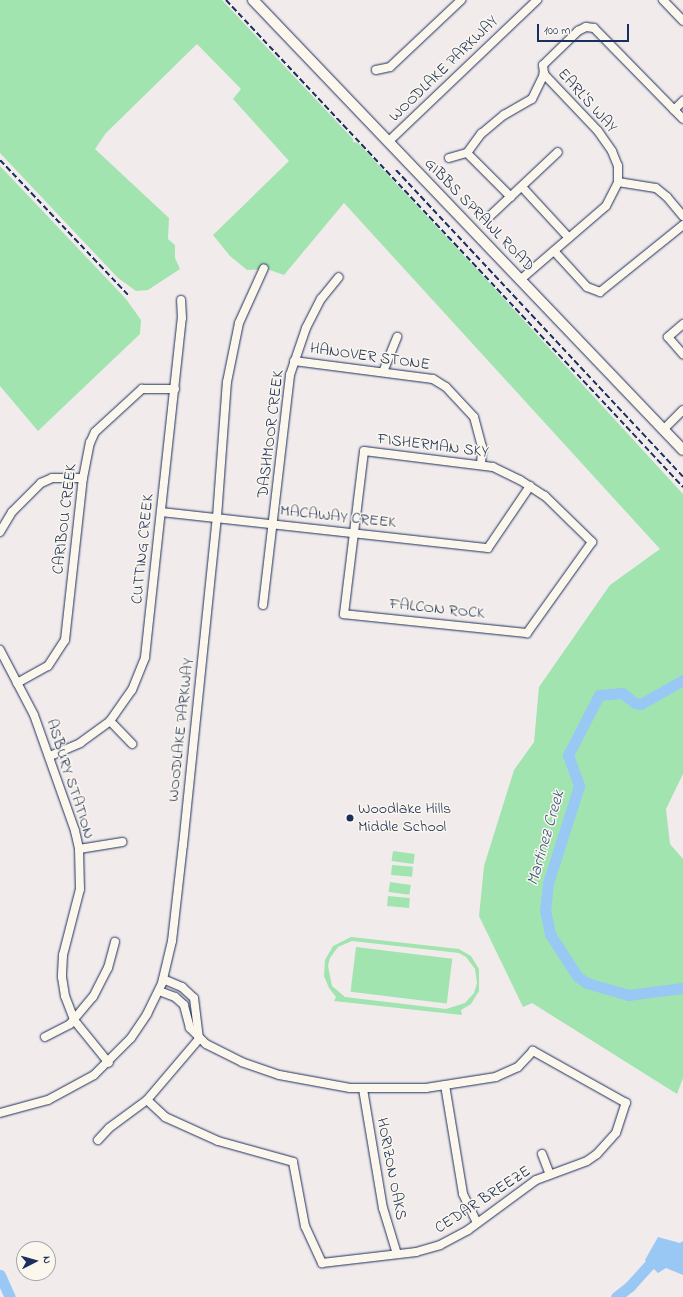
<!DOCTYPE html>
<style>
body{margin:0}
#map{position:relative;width:683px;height:1297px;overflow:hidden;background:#f2ebec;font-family:"Indie Flower",sans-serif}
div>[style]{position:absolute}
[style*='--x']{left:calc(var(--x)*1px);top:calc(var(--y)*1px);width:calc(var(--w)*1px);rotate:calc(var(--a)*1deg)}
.green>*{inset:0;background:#a1e4af;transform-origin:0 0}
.water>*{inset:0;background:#99c8f4}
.river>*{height:11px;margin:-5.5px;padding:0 5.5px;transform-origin:5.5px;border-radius:5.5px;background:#99c8f4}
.roads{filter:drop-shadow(0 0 1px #1b2f5e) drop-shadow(0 0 1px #1b2f5e)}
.minor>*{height:8px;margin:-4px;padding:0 4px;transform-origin:4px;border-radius:4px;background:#fbf7ec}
.major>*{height:10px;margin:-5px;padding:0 5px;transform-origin:5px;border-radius:5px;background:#fbf7ec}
.rail>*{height:2px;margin-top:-1px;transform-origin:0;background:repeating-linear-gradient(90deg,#1b2f5e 0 6px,transparent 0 9px)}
.dots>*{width:11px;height:11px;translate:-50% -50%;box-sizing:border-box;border:2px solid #fbf7ec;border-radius:50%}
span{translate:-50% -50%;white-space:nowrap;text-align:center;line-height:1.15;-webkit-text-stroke:3px #fbf7ec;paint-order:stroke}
.street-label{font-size:16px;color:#1b2f5e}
.poi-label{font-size:16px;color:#1b2f5e}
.left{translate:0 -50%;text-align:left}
.water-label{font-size:17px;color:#3a5584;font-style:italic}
.north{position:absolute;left:16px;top:1241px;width:40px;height:40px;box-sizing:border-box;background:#fbf7ec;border:1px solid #a1a7b3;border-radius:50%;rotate:84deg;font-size:11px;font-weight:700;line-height:16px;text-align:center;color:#1b2f5e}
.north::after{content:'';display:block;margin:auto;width:14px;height:18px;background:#1b2f5e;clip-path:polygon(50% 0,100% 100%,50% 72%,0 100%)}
.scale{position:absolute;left:537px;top:24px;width:92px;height:18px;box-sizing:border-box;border:2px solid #1b2f5e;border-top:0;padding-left:5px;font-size:12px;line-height:14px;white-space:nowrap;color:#1b2f5e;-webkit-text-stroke:3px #fbf7ec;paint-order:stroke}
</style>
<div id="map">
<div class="green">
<div style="clip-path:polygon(0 0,222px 0,353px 139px,353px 142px,358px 143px,484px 277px,683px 494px,683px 774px,666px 809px,670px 844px,683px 859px,683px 1078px,677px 1094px,532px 1003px,523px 1007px,479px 916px,484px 866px,514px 770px,534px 742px,539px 687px,610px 585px,660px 549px,344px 203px,284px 275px,267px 269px,247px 270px,230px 256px,213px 235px,289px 161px,233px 99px,241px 89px,197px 44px,106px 133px,95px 149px,169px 218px,168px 239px,175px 245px,175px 258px,180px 269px,148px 290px,136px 291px,118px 278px,0 153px)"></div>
<div style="clip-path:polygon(0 166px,126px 299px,141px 320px,140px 334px,38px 431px,0 386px)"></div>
<div style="left:393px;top:851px;width:22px;height:10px;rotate:8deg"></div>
<div style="left:392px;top:865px;width:21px;height:10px;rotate:5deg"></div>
<div style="left:390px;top:882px;width:21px;height:10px;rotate:8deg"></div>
<div style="left:388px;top:896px;width:22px;height:10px;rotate:5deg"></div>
<div style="clip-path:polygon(evenodd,351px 937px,459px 949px,471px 956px,479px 969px,479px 991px,471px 1004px,461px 1010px,462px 1015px,334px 1001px,336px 997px,329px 988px,324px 976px,325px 960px,333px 946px,351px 937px,352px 941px,459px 953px,466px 957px,475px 969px,477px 983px,474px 993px,465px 1003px,446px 1009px,345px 997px,332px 986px,328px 966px,330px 958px,338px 947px,352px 941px)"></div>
<div style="left:356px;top:947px;width:97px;height:45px;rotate:7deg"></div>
</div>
<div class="water">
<div style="clip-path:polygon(658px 1237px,680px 1243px,683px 1241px,683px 1275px,666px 1268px,658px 1273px,645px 1260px)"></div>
</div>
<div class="river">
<div style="--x:683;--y:680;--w:48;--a:150.3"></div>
<div style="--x:641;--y:704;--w:6;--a:-171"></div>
<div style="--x:635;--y:703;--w:16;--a:-142"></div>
<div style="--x:622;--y:693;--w:23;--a:175"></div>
<div style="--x:599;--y:695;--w:68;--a:117.3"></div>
<div style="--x:568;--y:755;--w:33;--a:70"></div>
<div style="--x:579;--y:786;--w:102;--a:107.7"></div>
<div style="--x:548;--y:883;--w:27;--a:96"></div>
<div style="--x:545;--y:910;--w:25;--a:78"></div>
<div style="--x:550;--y:934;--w:50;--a:57.3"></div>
<div style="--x:577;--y:976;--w:12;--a:35"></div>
<div style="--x:587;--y:983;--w:43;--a:16.3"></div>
<div style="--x:628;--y:995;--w:55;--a:-7.3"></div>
<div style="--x:0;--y:1275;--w:24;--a:66"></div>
<div style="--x:616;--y:1297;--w:18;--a:-38"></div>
<div style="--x:630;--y:1286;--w:30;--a:-48"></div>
<div style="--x:650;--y:1264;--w:34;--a:-17"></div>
</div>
<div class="roads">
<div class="minor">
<div style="--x:663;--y:0;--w:29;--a:46"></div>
<div style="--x:376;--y:70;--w:14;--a:-12"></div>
<div style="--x:390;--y:67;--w:98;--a:-43.3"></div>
<div style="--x:674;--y:110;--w:13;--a:-45"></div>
<div style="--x:388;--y:142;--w:206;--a:-43.6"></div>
<div style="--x:467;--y:153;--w:24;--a:-54"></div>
<div style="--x:481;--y:134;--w:30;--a:-40"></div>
<div style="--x:504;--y:115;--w:32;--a:-30"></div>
<div style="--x:532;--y:99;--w:28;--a:-64"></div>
<div style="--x:449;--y:158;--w:19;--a:-16"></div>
<div style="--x:467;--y:153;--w:62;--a:45"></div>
<div style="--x:618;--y:182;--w:38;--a:9"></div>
<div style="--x:656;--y:188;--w:14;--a:39"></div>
<div style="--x:667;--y:197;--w:25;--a:50"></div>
<div style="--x:522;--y:187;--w:69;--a:47.3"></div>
<div style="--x:490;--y:216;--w:93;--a:-43.3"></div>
<div style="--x:554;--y:251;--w:49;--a:47.5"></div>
<div style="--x:587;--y:287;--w:14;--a:21"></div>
<div style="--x:600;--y:292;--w:107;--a:-38.9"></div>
<div style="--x:520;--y:280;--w:113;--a:-40.7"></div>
<div style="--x:606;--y:206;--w:27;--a:-63"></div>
<div style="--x:618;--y:182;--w:16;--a:-90"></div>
<div style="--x:618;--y:166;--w:16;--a:-112"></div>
<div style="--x:612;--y:151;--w:24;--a:-125"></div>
<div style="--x:598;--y:131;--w:79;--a:-133.5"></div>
<div style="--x:544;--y:74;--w:9;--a:-96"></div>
<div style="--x:543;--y:65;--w:49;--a:-44.2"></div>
<div style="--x:578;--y:31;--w:9;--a:-27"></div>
<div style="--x:586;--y:27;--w:8;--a:7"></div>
<div style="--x:594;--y:28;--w:127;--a:45.6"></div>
<div style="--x:683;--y:324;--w:20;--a:139"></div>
<div style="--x:668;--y:337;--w:23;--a:49"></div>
<div style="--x:294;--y:361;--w:140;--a:7.4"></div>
<div style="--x:433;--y:379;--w:15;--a:32"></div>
<div style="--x:446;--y:387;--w:41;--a:47"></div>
<div style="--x:474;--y:417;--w:31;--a:75"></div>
<div style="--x:482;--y:447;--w:17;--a:93"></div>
<div style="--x:383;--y:372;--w:38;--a:-68"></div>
<div style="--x:663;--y:430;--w:28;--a:-45"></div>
<div style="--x:364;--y:451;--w:130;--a:7.1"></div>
<div style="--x:493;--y:467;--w:30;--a:26"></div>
<div style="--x:520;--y:480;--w:30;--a:33"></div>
<div style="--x:545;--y:496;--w:66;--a:44.4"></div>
<div style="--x:592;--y:542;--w:112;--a:125.5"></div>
<div style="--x:527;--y:633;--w:184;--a:-174.1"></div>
<div style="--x:344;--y:614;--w:164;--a:-83"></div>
<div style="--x:161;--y:512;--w:329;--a:6.3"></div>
<div style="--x:488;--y:548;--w:75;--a:-55.9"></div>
<div style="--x:0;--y:532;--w:23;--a:-59"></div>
<div style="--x:12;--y:512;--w:41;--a:-45"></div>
<div style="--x:41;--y:483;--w:12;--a:-24"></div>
<div style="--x:52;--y:478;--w:31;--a:0"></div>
<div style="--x:263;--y:605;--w:232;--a:-83.3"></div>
<div style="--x:290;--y:375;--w:50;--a:-71.2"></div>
<div style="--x:306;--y:328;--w:33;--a:-63"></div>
<div style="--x:321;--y:299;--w:28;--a:-51"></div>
<div style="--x:0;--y:650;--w:73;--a:62.4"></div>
<div style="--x:34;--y:715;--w:123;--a:70.5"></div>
<div style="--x:75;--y:831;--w:18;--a:77"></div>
<div style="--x:79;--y:849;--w:40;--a:88.6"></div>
<div style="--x:80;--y:889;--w:68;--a:104.4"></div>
<div style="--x:63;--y:955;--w:22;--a:93"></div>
<div style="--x:62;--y:977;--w:19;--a:81"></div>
<div style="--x:65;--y:996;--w:26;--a:69"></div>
<div style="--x:74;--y:1020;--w:55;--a:50.9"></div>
<div style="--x:17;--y:683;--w:35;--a:-29"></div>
<div style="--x:48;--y:666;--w:31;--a:-57"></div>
<div style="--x:65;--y:640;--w:163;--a:-83.7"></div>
<div style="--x:83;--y:478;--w:36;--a:-79"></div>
<div style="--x:90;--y:443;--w:12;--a:-66"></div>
<div style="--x:95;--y:432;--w:64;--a:-42.5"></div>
<div style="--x:142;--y:389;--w:33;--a:0"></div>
<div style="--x:110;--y:721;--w:32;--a:46"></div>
<div style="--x:50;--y:756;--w:33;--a:-23"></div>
<div style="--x:80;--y:743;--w:37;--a:-36"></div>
<div style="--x:110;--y:721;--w:38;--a:-55"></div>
<div style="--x:132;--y:690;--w:35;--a:-68"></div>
<div style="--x:145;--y:657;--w:341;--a:-83.8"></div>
<div style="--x:182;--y:318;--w:18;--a:-93"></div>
<div style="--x:79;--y:849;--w:44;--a:-9.2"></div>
<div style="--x:163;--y:979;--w:21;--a:23"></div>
<div style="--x:182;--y:987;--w:16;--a:43"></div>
<div style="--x:194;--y:998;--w:41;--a:83"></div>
<div style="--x:45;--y:1037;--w:28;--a:-27"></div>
<div style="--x:70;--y:1024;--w:35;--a:-50"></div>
<div style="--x:93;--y:997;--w:33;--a:-63"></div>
<div style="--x:108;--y:968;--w:27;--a:-75"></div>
<div style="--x:445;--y:1085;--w:110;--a:80.6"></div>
<div style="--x:463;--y:1194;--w:32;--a:64"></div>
<div style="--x:363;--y:1089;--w:121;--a:80.5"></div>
<div style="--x:383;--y:1208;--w:48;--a:73.1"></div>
<div style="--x:147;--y:1100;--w:25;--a:43"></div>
<div style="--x:165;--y:1117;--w:58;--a:24.4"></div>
<div style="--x:218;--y:1141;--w:78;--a:15.6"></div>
<div style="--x:293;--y:1162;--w:65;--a:79.4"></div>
<div style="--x:305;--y:1226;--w:41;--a:65.3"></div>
<div style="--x:322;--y:1263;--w:95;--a:-6.7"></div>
<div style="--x:416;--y:1252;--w:25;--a:-16"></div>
<div style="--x:440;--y:1245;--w:32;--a:-28"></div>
<div style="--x:468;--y:1230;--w:84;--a:-36.3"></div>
<div style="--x:536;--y:1180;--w:54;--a:-20.4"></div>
<div style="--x:587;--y:1161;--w:12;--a:-35"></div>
<div style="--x:597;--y:1154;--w:28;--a:-48"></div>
<div style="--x:616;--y:1133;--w:32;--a:-72"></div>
<div style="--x:626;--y:1103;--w:107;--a:-150.8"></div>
<div style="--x:533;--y:1051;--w:22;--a:133"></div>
<div style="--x:518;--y:1067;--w:24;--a:156"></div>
<div style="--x:496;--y:1077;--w:71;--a:171.1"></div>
<div style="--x:426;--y:1088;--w:76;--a:180"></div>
<div style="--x:350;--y:1088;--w:72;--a:-169.6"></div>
<div style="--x:279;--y:1075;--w:39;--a:-161"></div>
<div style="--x:242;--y:1062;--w:40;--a:-153.4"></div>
<div style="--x:206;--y:1044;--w:23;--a:-135"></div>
<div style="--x:190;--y:1028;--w:24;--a:-105"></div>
<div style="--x:184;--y:1005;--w:12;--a:-138"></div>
<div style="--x:175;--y:997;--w:17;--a:-159"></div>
<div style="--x:0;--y:1113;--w:50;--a:-15.2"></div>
<div style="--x:48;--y:1100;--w:52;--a:-28.5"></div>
<div style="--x:94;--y:1075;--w:52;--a:-45"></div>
<div style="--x:131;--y:1038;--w:29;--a:-56"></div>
<div style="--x:147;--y:1014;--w:34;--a:-64"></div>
<div style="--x:162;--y:983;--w:43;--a:-76.6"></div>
<div style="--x:172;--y:941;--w:97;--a:-83.5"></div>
<div style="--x:183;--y:845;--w:330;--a:-84.1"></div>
<div style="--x:217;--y:517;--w:135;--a:-85.8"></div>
<div style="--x:227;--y:382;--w:60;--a:-78.5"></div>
<div style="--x:239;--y:323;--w:60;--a:-65.6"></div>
<div style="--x:98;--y:1140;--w:16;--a:-47"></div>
<div style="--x:109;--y:1128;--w:47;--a:-36.4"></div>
<div style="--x:147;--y:1100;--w:80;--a:-49.6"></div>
<div style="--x:542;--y:1154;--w:22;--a:69"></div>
</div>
<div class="major">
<div style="--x:253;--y:0;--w:622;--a:46.3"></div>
</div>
</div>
<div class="rail">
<div style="--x:226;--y:0;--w:668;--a:46.82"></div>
<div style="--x:0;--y:160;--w:186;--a:46.5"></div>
<div style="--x:396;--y:170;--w:420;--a:46.9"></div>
</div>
<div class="dots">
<div style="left:350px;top:818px;background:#1b2f5e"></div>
</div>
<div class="street-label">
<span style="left:444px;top:69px;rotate:-44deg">WOODLAKE PARKWAY</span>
<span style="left:587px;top:101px;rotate:48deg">EARL'S WAY</span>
<span style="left:479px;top:215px;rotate:46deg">GIBBS SPRAWL ROAD</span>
<span style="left:370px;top:357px;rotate:8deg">HANOVER STONE</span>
<span style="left:271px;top:434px;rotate:-83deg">DASHMOOR CREEK</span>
<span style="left:433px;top:446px;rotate:7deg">FISHERMAN SKY</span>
<span style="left:338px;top:517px;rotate:6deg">MACAWAY CREEK</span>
<span style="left:65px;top:519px;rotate:-83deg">CARIBOU CREEK</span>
<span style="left:143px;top:549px;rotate:-84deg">CUTTING CREEK</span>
<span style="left:437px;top:609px;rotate:6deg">FALCON ROCK</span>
<span style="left:181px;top:730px;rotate:-84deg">WOODLAKE PARKWAY</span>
<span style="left:70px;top:779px;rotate:72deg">ASBURY STATION</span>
<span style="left:391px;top:1169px;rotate:79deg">HORIZON OAKS</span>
<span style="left:483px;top:1200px;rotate:-33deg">CEDAR BREEZE</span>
</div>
<div class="poi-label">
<span class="left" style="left:358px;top:818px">Woodlake Hills<br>Middle School</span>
</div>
<div class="water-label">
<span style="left:546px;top:838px;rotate:-74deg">Martinez Creek</span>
</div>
<div class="north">N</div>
<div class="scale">100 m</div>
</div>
